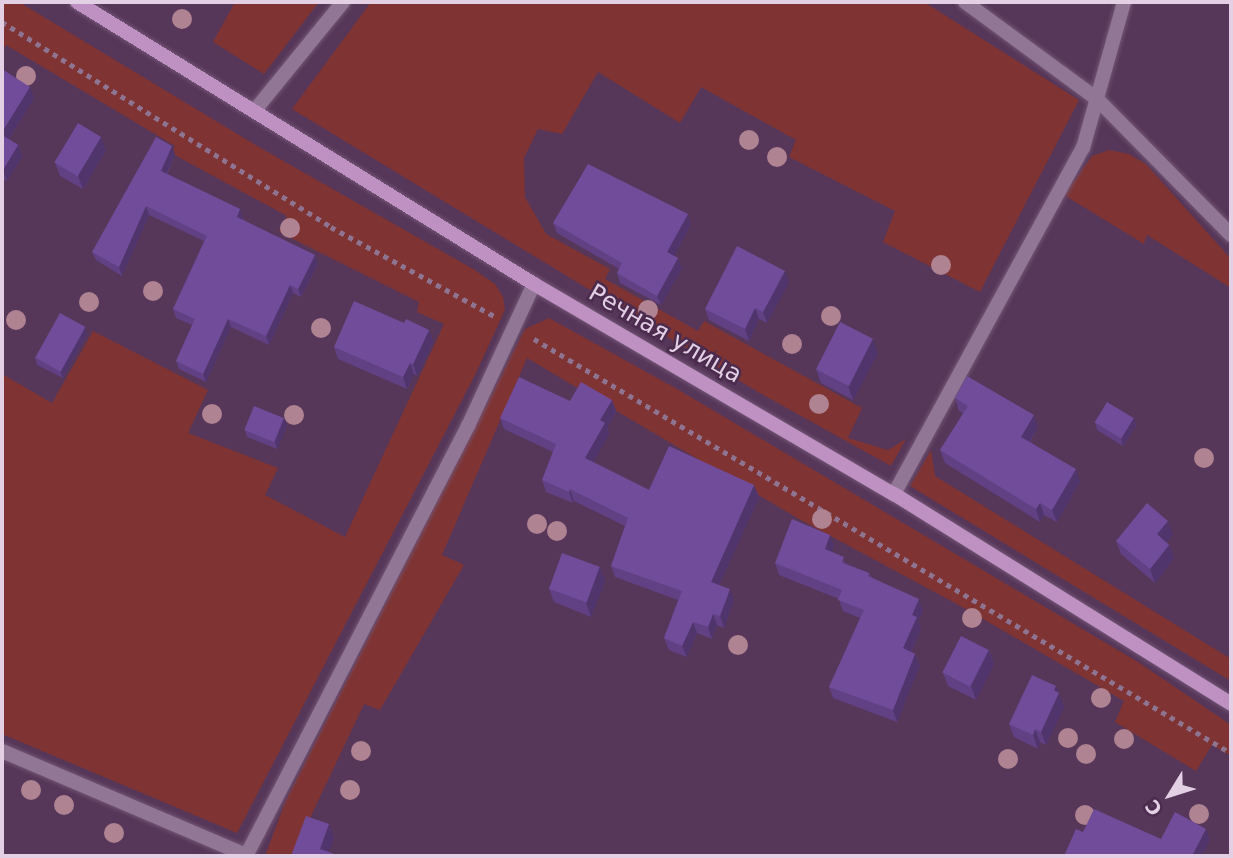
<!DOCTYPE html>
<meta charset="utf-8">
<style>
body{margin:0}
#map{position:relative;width:1233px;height:858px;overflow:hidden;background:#563659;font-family:"DejaVu Sans",sans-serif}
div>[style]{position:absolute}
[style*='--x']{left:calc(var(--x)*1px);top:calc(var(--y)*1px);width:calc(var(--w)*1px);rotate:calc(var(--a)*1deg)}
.green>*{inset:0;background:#7f3433}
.path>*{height:4.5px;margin-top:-2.25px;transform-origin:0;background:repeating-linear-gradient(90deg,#8e7491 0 5px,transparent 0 10px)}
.roads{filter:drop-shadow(0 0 2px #725575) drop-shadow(0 0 2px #725575)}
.lane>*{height:14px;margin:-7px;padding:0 7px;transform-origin:7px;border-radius:7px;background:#927695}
.street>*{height:14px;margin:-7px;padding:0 7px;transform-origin:7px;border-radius:7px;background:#927695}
.secondary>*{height:14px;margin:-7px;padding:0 7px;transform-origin:7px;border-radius:7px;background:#be91c2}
.trees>*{width:20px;height:20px;margin:-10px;border-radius:50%;background:#af8391}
.wall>*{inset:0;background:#614184}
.shaded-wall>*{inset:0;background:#4f356c}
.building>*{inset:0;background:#714c9a;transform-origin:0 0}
span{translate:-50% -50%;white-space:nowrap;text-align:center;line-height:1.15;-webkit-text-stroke:5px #4b2b4e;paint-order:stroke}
.street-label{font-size:24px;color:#e3d0e5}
.frame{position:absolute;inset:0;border:4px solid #e3d0e5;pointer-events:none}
.north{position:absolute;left:1135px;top:760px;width:70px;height:70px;-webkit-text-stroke:5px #4b2b4e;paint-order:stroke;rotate:232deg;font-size:19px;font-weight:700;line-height:28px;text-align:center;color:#e3d0e5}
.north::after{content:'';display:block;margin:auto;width:24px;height:32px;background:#e3d0e5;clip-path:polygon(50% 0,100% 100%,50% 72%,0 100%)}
</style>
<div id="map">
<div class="green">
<div style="clip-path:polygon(2px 2px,19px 2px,259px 147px,473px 269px,495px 284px,503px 297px,505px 310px,475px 375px,237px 833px,2px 734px,2px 374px,52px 403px,93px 331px,208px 390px,188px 433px,278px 468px,265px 495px,345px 537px,444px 324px,417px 312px,419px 302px,279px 232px,287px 216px,171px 153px,175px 146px,6px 45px,2px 51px)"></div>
<div style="clip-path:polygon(235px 2px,319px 2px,264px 74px,213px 42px)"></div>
<div style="clip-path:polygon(371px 2px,924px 2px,1079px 100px,980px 292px,883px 242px,895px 211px,789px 157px,796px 140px,701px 87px,680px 123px,598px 72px,562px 134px,538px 129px,524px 158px,525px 197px,546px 234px,610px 269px,605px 279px,698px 331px,704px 321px,862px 408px,848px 438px,888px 450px,906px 439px,891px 466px,758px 392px,292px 109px)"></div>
<div style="clip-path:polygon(1109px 150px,1129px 154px,1146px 164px,1231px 259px,1231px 288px,1147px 235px,1144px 244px,1064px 195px,1092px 156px)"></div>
<div style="clip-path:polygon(549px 318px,677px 389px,1138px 662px,1231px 725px,1231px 756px,1212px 745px,1196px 771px,1115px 722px,1124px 701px,966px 609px,799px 519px,527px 358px,442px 555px,464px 565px,380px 710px,364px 704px,292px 856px,265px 856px,286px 800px,525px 329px)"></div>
<div style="clip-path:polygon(931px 450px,935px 476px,1231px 659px,1231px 681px,910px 486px)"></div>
</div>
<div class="path">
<div style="--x:2;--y:22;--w:388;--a:31.9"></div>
<div style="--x:331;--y:227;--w:188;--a:28.6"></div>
<div style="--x:534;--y:339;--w:811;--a:30.71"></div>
</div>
<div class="roads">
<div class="lane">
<div style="--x:2;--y:751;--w:265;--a:23.1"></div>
</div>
<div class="street">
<div style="--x:965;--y:2;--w:164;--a:36.3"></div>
<div style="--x:1097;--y:99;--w:191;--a:45.4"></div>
<div style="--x:256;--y:109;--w:138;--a:-50.9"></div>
<div style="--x:894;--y:494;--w:394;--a:-61.4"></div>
<div style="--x:1083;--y:148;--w:152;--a:-74.3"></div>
<div style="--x:246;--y:856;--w:484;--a:-62.7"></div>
<div style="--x:468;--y:426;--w:157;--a:-65.1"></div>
</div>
<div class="secondary">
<div style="--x:77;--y:2;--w:537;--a:31.68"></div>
<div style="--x:534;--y:284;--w:417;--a:30.3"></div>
<div style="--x:894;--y:494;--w:397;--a:31.9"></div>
</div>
</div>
<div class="trees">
<div style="left:182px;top:19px"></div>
<div style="left:26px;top:76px"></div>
<div style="left:749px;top:140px"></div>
<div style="left:777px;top:157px"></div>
<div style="left:290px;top:228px"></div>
<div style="left:941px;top:265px"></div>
<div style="left:153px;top:291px"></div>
<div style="left:89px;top:302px"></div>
<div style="left:648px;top:310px"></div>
<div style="left:831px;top:316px"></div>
<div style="left:16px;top:320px"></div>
<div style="left:321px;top:328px"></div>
<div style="left:792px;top:344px"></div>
<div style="left:819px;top:404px"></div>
<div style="left:212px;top:414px"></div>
<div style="left:294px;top:415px"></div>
<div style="left:1204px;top:458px"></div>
<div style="left:822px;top:519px"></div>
<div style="left:537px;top:524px"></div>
<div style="left:557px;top:531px"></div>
<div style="left:972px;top:618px"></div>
<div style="left:738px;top:645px"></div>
<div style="left:1101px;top:698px"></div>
<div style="left:1068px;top:738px"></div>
<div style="left:1124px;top:739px"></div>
<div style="left:361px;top:751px"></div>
<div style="left:1086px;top:754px"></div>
<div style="left:1008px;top:759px"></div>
<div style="left:31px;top:790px"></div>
<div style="left:350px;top:790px"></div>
<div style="left:64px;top:805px"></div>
<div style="left:1199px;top:814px"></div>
<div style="left:1085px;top:815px"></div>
<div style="left:114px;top:833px"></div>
</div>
<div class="wall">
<div style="clip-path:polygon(2px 69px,34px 98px,9px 139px,18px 145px,22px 156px,7px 181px,2px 178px)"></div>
<div style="clip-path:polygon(106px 150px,83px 189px,60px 176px,55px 163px)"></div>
<div style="clip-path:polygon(175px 154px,167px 174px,240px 209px,243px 218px,242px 219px,318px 263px,301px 297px,293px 293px,269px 345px,231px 327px,206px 382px,179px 369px,176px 361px,192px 325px,176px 318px,173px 309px,204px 241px,149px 215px,122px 276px,96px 260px,92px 252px)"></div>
<div style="clip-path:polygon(688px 214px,691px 224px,674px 256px,678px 258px,682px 268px,661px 305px,620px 283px,617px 273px,619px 269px,557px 233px,553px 223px)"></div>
<div style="clip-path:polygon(789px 282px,767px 323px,759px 319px,749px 341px,709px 320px,705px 309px)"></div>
<div style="clip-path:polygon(404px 323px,429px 330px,433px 342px,417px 376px,414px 374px,407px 389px,338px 359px,334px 347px)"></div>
<div style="clip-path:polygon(87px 334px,63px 378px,37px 365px,35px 358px)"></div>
<div style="clip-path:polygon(878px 353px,853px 400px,821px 383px,816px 369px)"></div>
<div style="clip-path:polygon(955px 398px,1038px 427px,1030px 442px,1080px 481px,1057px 522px,1044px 515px,1040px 522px,945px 463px,940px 450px,963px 413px,959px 411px)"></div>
<div style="clip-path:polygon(612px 400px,616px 411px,607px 428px,609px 434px,593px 462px,649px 490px,754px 485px,759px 497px,719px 585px,734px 600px,724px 628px,717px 625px,712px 639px,697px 633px,687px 657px,669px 650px,664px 638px,678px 600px,615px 577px,611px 566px,625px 526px,574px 501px,573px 503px,546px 492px,542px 480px,553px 452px,504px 429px,500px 418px,570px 401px)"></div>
<div style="clip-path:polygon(284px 418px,287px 426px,277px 449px,247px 437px,245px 430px)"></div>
<div style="clip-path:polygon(1134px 418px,1136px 425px,1123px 446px,1097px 430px,1095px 423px)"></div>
<div style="clip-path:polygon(1168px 521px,1173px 534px,1167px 542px,1169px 545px,1174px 558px,1155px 583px,1121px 554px,1116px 541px)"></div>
<div style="clip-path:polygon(834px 546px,832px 552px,847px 564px,869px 573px,871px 577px,923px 611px,918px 621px,921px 629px,911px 652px,915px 654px,920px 665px,897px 722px,833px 698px,829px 687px,860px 618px,843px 611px,839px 599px,779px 575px,775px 563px)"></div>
<div style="clip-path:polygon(600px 567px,605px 581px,591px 617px,554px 602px,549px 589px)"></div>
<div style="clip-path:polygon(989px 650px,994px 664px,976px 700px,948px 686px,943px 673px)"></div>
<div style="clip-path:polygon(1058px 693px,1064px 707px,1046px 745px,1040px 742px,1038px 749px,1014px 737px,1009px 724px)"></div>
</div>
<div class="shaded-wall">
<div style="clip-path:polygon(30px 87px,34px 98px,5px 145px,2px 137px,2px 132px)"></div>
<div style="clip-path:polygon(101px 137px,106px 150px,83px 189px,78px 176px)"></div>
<div style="clip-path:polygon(18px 145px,22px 156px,7px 181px,3px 170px)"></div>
<div style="clip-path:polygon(172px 146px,175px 154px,164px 179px,161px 171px)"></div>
<div style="clip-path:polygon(146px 206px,149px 215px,122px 276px,119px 267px)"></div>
<div style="clip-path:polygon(240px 209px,243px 218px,240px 225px,237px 217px)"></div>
<div style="clip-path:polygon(688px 214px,691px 224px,671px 262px,667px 252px)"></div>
<div style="clip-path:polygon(315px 255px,318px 263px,301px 297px,298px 289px)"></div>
<div style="clip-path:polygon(678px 258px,682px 268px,661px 305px,657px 296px)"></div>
<div style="clip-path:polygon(785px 271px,789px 282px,767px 323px,763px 312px)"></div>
<div style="clip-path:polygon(290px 285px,293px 293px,269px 345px,266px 336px)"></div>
<div style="clip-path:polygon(755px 308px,759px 319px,749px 341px,745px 329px)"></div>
<div style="clip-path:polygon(228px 319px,231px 327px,206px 382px,203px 374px)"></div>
<div style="clip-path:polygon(85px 327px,87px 334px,63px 378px,60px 371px)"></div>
<div style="clip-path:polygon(429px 330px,433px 342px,417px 376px,413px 364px)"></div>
<div style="clip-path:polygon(873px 339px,878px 353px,853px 400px,848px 386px)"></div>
<div style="clip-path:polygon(410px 363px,414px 374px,407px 389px,403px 377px)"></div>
<div style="clip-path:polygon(612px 400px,616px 411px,607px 428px,609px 434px,589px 470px,585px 458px,600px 420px)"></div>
<div style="clip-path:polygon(1034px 415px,1038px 427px,1025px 449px,1021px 437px)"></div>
<div style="clip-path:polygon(284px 418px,287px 426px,277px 449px,275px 442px)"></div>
<div style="clip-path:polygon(1134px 418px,1136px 425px,1123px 446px,1121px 439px)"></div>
<div style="clip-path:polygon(1076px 469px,1080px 481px,1057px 522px,1052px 510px)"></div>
<div style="clip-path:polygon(754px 485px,759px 497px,715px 594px,711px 582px)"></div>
<div style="clip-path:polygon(570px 489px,574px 501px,573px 503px,569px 492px)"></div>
<div style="clip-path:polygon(1040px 503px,1044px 515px,1040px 522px,1036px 509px)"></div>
<div style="clip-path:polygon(1168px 521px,1173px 534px,1162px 548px,1157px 534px)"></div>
<div style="clip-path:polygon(830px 535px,834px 546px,829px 560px,825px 549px)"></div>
<div style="clip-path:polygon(1169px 545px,1174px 558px,1155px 583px,1150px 569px)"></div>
<div style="clip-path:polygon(600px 567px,605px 581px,591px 617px,586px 603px)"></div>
<div style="clip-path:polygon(730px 589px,734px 600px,724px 628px,720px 616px)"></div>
<div style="clip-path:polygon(919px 599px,923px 611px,918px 621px,921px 629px,907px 660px,903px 648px,912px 615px)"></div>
<div style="clip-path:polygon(713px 614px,717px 625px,712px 639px,708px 627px)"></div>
<div style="clip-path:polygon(693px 622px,697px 633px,687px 657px,682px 646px)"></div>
<div style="clip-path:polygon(989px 650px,994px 664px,976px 700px,971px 686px)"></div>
<div style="clip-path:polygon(915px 654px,920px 665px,897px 722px,893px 710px)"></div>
<div style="clip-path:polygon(1056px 686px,1064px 707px,1046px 745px,1041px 732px)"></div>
<div style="clip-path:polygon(1035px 729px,1040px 742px,1038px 749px,1033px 735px)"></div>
<div style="clip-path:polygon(329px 824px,334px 838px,327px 856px,320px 849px)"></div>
<div style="clip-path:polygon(1206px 829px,1210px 840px,1201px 856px,1192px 856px)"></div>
</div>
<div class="building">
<div style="clip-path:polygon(2px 69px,30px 87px,2px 132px)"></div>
<div style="left:78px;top:123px;width:27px;height:46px;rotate:31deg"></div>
<div style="clip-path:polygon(2px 135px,18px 145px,3px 170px,2px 169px)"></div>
<div style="clip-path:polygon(156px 137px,172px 146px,161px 171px,240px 209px,237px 217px,315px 255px,298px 289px,290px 285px,266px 336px,228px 319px,203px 374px,176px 361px,195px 319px,173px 309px,207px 236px,146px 206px,119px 267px,92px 252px)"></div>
<div style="clip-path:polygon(588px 164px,688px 214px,667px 252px,678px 258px,657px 296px,617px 273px,622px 263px,553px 223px)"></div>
<div style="clip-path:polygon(737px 246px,785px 271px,763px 312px,755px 308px,745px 329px,705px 309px)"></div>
<div style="clip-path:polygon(354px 301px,404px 323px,406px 319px,429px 330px,413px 364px,410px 363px,403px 377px,334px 347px)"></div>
<div style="left:60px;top:313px;width:29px;height:51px;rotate:29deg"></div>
<div style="left:840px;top:322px;width:37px;height:53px;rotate:27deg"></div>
<div style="clip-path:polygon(967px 376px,1034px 415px,1021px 437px,1076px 469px,1052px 510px,1040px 503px,1036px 509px,940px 450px,968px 406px,955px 398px)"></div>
<div style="clip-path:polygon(519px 377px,570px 401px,581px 382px,612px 400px,600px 420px,605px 423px,585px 458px,649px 490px,669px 446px,754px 485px,711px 582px,730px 589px,720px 616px,713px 614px,708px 627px,693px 622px,682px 646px,664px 638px,682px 591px,611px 566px,628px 518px,570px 489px,569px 492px,542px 480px,556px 444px,500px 418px)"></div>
<div style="left:1107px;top:402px;width:31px;height:24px;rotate:31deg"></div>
<div style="left:254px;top:406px;width:32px;height:26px;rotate:22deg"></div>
<div style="clip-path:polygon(1147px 503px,1168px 521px,1157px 534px,1169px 545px,1150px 569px,1116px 541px)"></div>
<div style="clip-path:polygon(792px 519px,830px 535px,825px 549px,844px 557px,842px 563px,869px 573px,868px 576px,919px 599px,912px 615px,917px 617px,903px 648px,915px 654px,893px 710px,829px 687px,864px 610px,838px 600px,842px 590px,775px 563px)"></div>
<div style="left:562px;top:553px;width:40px;height:38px;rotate:20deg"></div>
<div style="left:961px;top:636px;width:31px;height:41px;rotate:27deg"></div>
<div style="clip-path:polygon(1032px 675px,1056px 686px,1054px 690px,1059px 693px,1041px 732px,1035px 729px,1033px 735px,1009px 724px)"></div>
<div style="clip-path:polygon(1094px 809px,1161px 839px,1175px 812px,1206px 829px,1192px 856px,1064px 856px,1076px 829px,1083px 832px)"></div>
<div style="clip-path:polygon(306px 816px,329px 824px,320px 849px,340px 856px,291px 856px)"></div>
</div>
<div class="street-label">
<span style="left:665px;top:334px;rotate:30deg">Речная улица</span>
</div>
<div class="frame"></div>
<div class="north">С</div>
</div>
